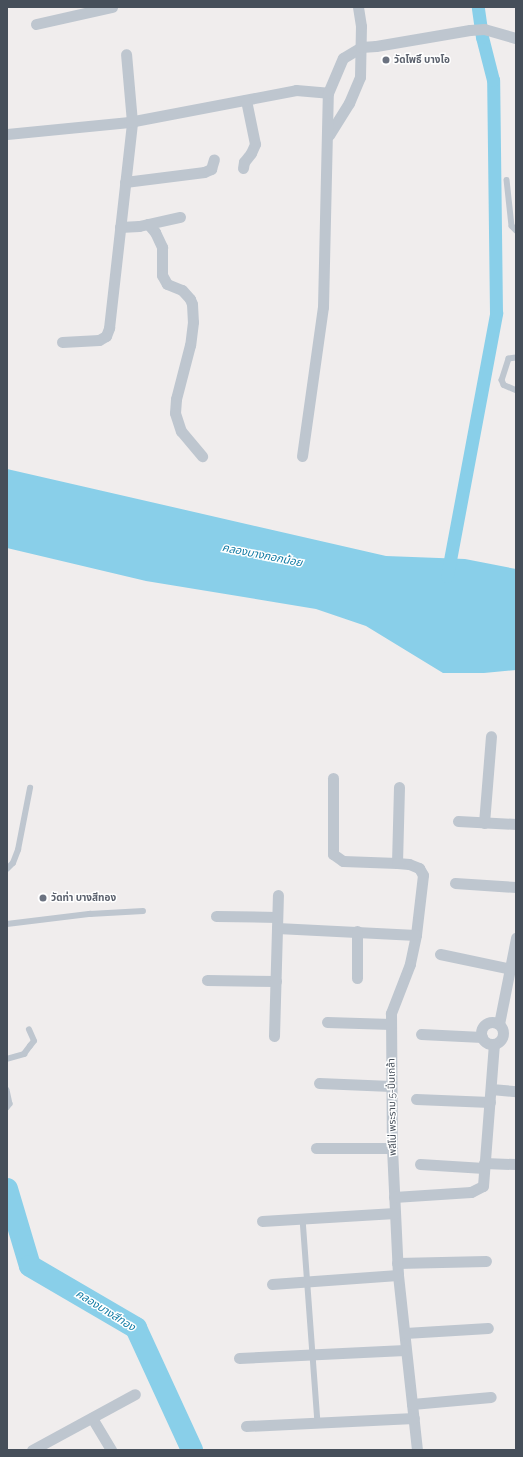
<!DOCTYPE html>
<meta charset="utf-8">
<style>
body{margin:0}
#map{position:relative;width:523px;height:1457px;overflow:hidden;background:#f0eded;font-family:Raleway,"Noto Sans Thai",sans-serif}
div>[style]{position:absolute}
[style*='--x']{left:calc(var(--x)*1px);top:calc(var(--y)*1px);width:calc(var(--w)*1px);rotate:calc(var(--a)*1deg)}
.water>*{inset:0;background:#89cfe9}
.canal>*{height:13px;margin:-6.5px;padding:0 6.5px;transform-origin:6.5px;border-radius:6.5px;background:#89cfe9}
.river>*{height:22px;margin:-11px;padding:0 11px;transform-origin:11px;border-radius:11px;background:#89cfe9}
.lane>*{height:5.5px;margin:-2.75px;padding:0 2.75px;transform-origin:2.75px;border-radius:2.75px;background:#bec6cf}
.street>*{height:11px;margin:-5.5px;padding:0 5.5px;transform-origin:5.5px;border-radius:5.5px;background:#bec6cf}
.street>.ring{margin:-5.5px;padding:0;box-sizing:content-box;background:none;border:11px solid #bec6cf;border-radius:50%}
.dots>*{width:11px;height:11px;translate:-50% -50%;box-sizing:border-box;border:2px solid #fff;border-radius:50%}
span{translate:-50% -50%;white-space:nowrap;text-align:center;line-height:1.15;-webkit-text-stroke:3px #fff;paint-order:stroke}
.worship-label{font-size:10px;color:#5b616d;font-weight:700}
.left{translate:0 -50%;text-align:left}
.street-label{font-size:10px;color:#464f5a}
.water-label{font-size:11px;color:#0f7aa3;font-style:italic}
.frame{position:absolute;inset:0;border:8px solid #464f5a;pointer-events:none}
</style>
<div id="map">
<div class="water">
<div style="clip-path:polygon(7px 469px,386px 556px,465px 559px,516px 569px,516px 670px,484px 673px,443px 673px,366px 626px,316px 609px,146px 581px,7px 548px)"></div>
</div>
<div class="canal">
<div style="--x:447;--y:576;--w:268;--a:-79.4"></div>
<div style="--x:496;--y:313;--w:233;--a:-90.7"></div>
<div style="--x:493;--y:80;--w:44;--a:-104.3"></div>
<div style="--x:482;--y:37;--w:30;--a:-98"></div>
</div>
<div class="river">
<div style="--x:7;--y:1189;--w:80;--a:73.4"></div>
<div style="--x:30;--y:1266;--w:123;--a:30.3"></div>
<div style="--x:136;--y:1328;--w:134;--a:65.3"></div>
</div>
<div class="lane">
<div style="--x:507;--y:180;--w:46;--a:83.8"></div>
<div style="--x:512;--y:226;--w:6;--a:45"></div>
<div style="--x:516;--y:358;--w:7;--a:172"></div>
<div style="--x:509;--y:359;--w:22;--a:108"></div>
<div style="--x:502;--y:380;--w:5;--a:68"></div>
<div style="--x:504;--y:385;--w:13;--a:23"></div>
<div style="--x:7;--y:869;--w:8;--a:-45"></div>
<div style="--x:13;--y:863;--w:14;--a:-69"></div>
<div style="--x:18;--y:850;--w:63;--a:-79"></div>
<div style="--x:7;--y:924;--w:84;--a:-6.9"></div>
<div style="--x:90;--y:914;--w:53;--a:-3.2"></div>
<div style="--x:7;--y:1059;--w:18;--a:-16"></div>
<div style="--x:24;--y:1054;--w:10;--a:-53"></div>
<div style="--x:30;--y:1046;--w:6;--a:-51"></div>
<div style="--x:34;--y:1041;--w:12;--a:-114"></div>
<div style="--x:7;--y:1090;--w:14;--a:78"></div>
<div style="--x:10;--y:1104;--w:5;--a:127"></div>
<div style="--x:303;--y:1219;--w:205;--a:85.8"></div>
</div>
<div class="street">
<div style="--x:36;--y:24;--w:78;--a:-12.6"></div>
<div style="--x:7;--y:134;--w:123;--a:-5.6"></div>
<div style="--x:129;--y:122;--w:170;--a:-10.8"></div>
<div style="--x:296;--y:90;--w:32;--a:5"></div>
<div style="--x:329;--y:135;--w:38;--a:-58"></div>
<div style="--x:349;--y:103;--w:28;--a:-67"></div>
<div style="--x:360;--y:77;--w:51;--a:-88.9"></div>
<div style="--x:361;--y:26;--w:19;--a:-99"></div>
<div style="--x:243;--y:168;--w:6;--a:-81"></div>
<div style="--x:244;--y:162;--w:11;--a:-52"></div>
<div style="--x:251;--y:153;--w:10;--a:-66"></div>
<div style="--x:255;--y:144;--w:45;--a:-101.6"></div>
<div style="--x:125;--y:182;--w:80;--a:-7.2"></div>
<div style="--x:204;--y:172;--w:8;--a:-23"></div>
<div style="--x:211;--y:169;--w:10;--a:-73"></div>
<div style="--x:148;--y:224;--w:11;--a:49"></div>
<div style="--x:155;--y:232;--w:17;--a:65"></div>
<div style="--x:162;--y:247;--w:28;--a:90"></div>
<div style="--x:162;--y:275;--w:10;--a:61"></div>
<div style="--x:167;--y:284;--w:16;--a:22"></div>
<div style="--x:182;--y:290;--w:12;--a:48"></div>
<div style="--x:190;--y:299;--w:5;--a:68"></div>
<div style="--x:192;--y:304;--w:18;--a:87"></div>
<div style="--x:193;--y:322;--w:23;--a:97"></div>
<div style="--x:190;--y:345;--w:56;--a:104.5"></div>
<div style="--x:176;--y:399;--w:14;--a:94"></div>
<div style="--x:175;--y:413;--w:19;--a:72"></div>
<div style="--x:181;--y:431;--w:33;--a:50"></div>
<div style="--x:120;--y:227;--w:19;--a:-3"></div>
<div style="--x:139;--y:226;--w:42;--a:-12.4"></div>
<div style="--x:62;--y:342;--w:37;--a:-3"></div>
<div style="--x:99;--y:340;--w:8;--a:-30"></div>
<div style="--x:106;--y:336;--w:9;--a:-69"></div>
<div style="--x:109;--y:328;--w:207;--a:-83.6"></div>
<div style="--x:132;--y:122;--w:68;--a:-95"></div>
<div style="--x:302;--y:456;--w:150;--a:-82"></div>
<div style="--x:323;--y:307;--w:214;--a:-88.7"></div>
<div style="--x:328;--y:93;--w:38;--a:-67"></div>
<div style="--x:343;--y:58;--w:21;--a:-31"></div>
<div style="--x:361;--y:47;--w:15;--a:-4"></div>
<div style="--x:376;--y:46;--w:95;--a:-9.7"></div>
<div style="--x:470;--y:30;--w:14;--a:-4"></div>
<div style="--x:484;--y:29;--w:33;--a:16"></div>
<div style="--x:333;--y:778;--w:76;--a:90"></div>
<div style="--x:333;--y:854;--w:12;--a:35"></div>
<div style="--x:343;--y:861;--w:54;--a:2.1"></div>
<div style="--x:399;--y:787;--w:76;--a:91.5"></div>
<div style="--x:397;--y:863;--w:12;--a:5"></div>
<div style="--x:409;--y:864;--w:11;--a:22"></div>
<div style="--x:419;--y:868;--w:8;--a:60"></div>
<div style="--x:423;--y:875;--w:60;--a:96.7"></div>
<div style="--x:416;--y:935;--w:30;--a:102"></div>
<div style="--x:410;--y:964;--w:53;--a:111.2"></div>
<div style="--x:391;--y:1013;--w:135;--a:89.6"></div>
<div style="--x:392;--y:1148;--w:127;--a:87.3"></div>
<div style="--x:398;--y:1275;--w:176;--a:83.8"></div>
<div style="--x:458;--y:821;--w:58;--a:3"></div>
<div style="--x:484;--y:823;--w:87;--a:-85.4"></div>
<div style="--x:455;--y:883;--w:61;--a:3.8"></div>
<div style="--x:216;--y:916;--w:61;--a:0.9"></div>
<div style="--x:277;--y:928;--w:139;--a:2.9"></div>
<div style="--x:440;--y:954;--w:73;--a:11.9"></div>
<div style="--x:357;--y:978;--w:47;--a:-90"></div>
<div style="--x:207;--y:980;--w:69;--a:0.8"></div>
<div class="ring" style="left:481px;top:1022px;width:11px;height:11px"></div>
<div style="--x:327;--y:1022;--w:64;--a:1.8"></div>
<div style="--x:499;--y:1024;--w:88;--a:-78.8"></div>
<div style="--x:421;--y:1034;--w:61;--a:2.8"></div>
<div style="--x:274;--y:1036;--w:141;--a:-88.4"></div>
<div style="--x:319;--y:1083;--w:72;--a:2.4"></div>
<div style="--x:491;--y:1089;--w:25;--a:5"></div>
<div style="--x:416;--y:1099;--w:74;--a:2.3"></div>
<div style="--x:316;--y:1148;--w:76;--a:0"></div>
<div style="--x:484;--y:1163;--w:32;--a:2"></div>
<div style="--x:420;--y:1164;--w:64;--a:3.6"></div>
<div style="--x:394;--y:1197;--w:77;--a:-3.7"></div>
<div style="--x:471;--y:1192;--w:13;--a:-27"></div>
<div style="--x:483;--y:1186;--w:142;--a:-85.6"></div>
<div style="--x:262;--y:1221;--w:133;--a:-3.4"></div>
<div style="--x:397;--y:1263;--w:89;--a:-1.3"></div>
<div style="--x:272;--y:1284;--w:126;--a:-4.1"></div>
<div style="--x:405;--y:1333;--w:83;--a:-3.4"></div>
<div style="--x:239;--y:1358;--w:166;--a:-2.8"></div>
<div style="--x:412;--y:1404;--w:79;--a:-5.1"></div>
<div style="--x:92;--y:1418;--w:37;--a:59"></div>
<div style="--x:246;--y:1426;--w:168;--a:-2.7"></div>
<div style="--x:32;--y:1450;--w:117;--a:-28.5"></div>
</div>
<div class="dots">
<div style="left:386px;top:60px;background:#6b7280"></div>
<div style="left:43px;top:898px;background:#6b7280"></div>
</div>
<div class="worship-label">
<span class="left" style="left:394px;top:60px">วัดโพธิ์ บางโอ</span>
<span class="left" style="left:51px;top:898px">วัดท่า บางสีทอง</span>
</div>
<div class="street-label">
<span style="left:392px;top:1107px;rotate:-91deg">พลีโน่ พระราม 5-ปิ่นเกล้า</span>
</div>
<div class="water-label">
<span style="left:262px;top:556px;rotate:11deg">คลองบางกอกน้อย</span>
<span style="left:105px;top:1311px;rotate:32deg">คลองบางสีทอง</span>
</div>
<div class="frame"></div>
</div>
